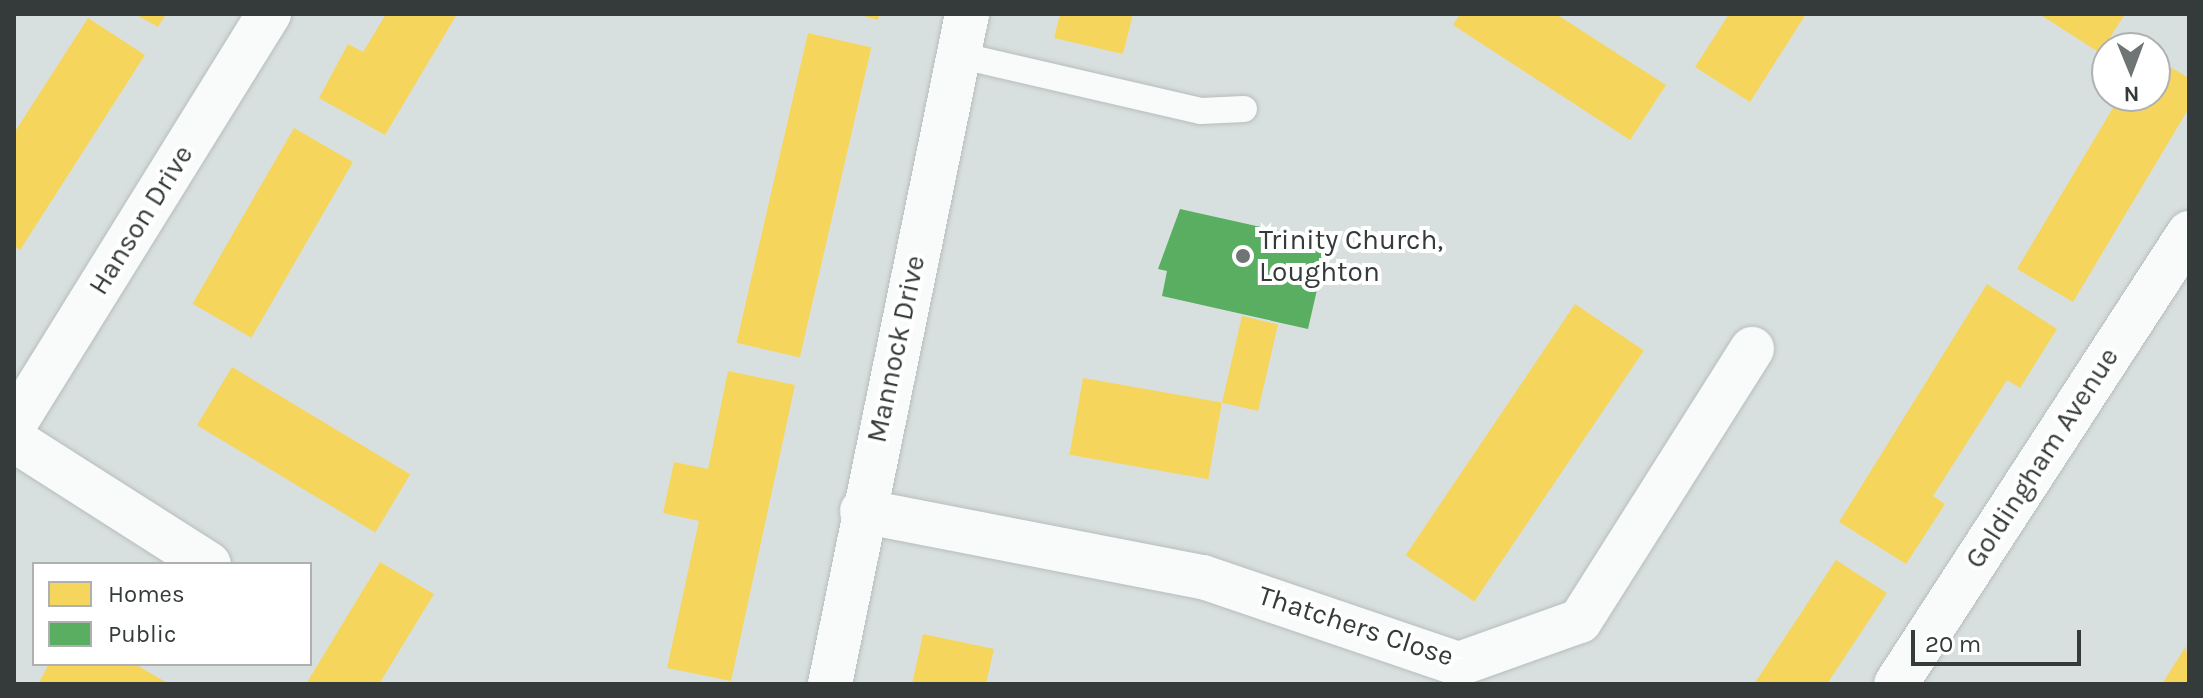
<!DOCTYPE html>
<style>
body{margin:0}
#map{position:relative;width:2203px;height:698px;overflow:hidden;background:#d8e0df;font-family:Karla,sans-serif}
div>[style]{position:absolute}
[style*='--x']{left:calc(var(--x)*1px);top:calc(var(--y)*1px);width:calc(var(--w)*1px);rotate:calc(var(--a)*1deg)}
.homes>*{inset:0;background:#f6d55c;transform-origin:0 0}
.public>*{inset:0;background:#5aae61}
.roads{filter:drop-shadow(0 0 2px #b7bdbc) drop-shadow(0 0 2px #b7bdbc)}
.service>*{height:26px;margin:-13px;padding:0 13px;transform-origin:13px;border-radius:13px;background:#f9fafa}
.minor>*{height:44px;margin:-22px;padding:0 22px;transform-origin:22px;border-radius:22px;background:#f9fafa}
.dots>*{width:22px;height:22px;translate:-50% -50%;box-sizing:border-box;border:4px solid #fff;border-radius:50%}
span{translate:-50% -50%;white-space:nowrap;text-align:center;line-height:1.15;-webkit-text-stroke:8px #fff;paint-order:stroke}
.street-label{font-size:28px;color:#353b3a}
.poi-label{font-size:28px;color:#353b3a}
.left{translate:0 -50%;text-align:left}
.frame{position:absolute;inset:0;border:16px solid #353b3a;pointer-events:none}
.legend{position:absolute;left:32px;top:562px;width:280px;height:104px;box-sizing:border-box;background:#fff;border:2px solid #aeb1b0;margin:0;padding:10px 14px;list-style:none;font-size:24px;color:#353b3a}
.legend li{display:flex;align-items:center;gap:16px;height:40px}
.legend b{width:40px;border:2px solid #aeb1b0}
.north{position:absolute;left:2091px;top:32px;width:80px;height:80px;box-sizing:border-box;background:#fff;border:2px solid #aeb1b0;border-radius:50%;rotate:179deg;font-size:22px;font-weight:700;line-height:32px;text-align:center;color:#353b3a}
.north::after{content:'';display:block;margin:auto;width:28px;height:36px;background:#6e7574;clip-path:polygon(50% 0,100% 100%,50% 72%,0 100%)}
.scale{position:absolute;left:1911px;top:630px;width:170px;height:36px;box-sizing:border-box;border:4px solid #353b3a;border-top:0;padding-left:10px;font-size:24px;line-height:28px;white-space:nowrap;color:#353b3a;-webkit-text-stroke:6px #fff;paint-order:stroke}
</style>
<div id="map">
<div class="homes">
<div style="clip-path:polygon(135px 14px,166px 14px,158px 27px)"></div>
<div style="clip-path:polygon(386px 14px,457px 14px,385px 135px,319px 98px,348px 44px,363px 52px)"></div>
<div style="clip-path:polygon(857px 14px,879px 14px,878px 20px)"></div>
<div style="clip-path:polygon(1060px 14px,1133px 14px,1123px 54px,1054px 38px)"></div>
<div style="clip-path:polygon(1460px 14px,1556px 14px,1666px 85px,1630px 140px,1453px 25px)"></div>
<div style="clip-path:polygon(1729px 14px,1806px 14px,1750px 102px,1695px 67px)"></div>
<div style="clip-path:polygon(2039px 14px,2125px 14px,2100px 53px)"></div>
<div style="clip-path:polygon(88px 18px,145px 55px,20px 250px,14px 246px,14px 133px)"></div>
<div style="left:808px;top:33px;width:65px;height:318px;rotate:13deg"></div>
<div style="clip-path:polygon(2155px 58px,2189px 78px,2189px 108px,2073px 302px,2017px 269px,2120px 96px,2155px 96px)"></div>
<div style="left:294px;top:128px;width:68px;height:203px;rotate:30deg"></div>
<div style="clip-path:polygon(1987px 284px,2057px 329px,2020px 388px,2007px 380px,1933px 496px,1945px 504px,1906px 564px,1839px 522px)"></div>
<div style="left:1575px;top:304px;width:83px;height:303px;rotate:34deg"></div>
<div style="left:1242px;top:316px;width:37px;height:89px;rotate:13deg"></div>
<div style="left:232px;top:367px;width:208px;height:68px;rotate:31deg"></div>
<div style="clip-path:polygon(728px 371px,795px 385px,731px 681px,667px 668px,699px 521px,663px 513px,674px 462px,708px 469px)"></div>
<div style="left:1083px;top:378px;width:141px;height:78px;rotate:10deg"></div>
<div style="clip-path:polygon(1836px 560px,1887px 593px,1827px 684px,1754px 684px)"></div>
<div style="clip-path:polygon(380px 562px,434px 594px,379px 684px,306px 684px)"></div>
<div style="clip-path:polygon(923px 634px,994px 649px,986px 684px,912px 684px)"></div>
<div style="clip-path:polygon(2186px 646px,2189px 684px,2162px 684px)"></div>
<div style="clip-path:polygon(49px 664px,135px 664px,169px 684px,38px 684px)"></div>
</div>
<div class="public">
<div style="clip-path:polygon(1180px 209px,1328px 242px,1308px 329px,1162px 296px,1167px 271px,1158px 269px)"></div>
</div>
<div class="roads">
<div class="service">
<div style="--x:958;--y:55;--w:249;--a:13"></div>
<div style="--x:1201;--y:111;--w:43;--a:-2.7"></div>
</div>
<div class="minor">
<div style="--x:14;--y:425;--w:484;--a:-58.2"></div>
<div style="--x:14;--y:440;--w:231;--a:32.5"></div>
<div style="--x:862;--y:511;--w:347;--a:11"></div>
<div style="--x:1203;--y:577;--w:270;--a:18.8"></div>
<div style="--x:1459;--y:664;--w:128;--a:-19.6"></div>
<div style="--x:1580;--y:621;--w:322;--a:-57.7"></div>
<div style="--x:830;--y:684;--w:684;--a:-78.44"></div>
<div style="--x:1896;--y:684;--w:538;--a:-56.99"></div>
</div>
</div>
<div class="dots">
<div style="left:1243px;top:256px;background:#6e7574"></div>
</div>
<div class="street-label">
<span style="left:141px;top:220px;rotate:-58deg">Hanson Drive</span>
<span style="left:896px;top:349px;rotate:-78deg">Mannock Drive</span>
<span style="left:2042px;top:458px;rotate:-57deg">Goldingham Avenue</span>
<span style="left:1356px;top:626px;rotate:18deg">Thatchers Close</span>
</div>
<div class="poi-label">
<span class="left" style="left:1259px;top:256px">Trinity Church,<br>Loughton</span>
</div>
<div class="frame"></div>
<ul class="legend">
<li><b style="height:22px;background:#f6d55c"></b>Homes</li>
<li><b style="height:22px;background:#5aae61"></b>Public</li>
</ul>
<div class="north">N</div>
<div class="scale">20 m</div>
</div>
